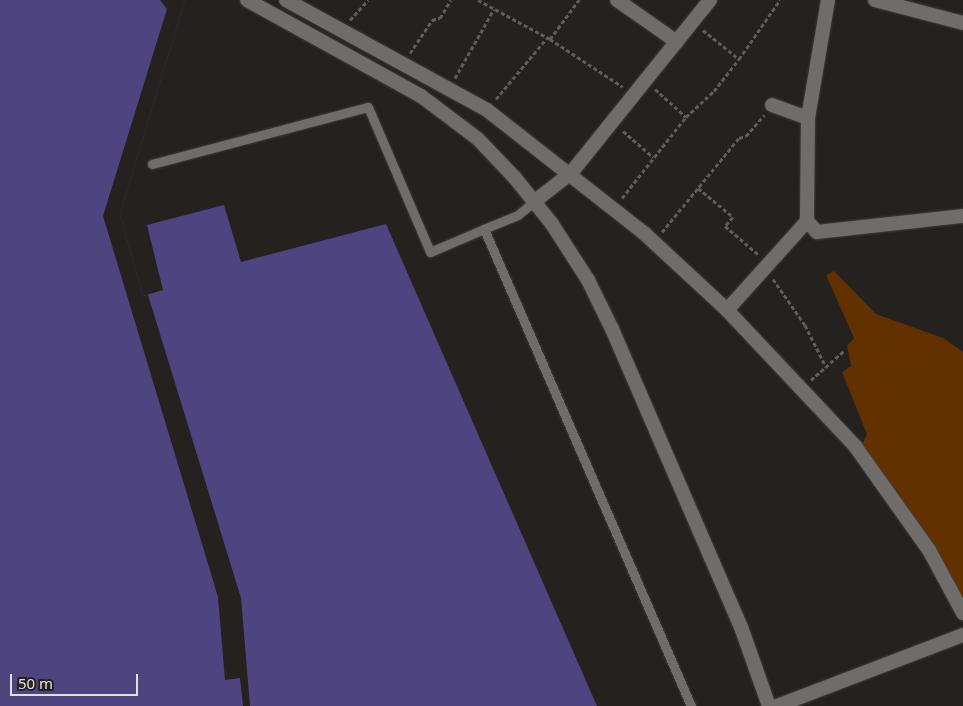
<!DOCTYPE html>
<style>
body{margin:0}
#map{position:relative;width:963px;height:706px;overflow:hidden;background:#24211f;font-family:"Noto Sans",sans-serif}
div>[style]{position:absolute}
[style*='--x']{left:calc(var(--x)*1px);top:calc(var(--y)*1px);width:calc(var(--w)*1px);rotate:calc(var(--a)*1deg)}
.green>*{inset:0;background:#633100}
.water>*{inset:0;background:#4e4580}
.pier>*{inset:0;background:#24211f}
.path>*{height:3px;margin-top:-1.5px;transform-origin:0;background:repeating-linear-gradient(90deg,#5f5d5b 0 4px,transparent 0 6.5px)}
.roads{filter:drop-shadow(0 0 1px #403e3c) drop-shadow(0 0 1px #403e3c)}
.service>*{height:9px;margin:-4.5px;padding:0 4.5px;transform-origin:4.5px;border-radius:4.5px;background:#6f6c69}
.minor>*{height:14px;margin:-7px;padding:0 7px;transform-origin:7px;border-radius:7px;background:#6f6c69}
.tertiary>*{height:14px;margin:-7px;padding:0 7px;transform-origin:7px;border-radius:7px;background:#6f6c69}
span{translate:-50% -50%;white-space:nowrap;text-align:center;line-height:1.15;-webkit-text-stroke:4px #24211f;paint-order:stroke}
.scale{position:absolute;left:10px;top:674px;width:128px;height:22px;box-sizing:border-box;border:2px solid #e2e0df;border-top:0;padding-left:6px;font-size:15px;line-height:18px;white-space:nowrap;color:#e2e0df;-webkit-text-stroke:4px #24211f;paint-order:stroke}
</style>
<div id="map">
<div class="green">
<div style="clip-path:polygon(834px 271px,876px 314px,943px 338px,963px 352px,963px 601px,862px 445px,867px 434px,842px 372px,851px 366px,847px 346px,854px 338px,826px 275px)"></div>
</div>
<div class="water">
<div style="clip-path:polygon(0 0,185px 0,120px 214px,143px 296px,163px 290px,147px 225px,224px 205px,241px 262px,386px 224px,597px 706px,0 706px)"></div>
</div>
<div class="pier">
<div style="clip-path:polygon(160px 0,185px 0,120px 214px,143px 296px,148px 295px,241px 598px,250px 706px,243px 706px,240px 678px,225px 680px,218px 597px,103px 216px,167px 9px)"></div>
</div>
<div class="path">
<div style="--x:478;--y:0;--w:82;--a:28.4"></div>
<div style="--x:550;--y:39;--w:87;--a:33.3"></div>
<div style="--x:350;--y:20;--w:27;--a:-48"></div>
<div style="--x:703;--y:30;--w:46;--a:38.9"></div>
<div style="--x:550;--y:39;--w:49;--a:-53.4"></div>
<div style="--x:410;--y:53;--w:40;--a:-56"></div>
<div style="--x:432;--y:20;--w:8;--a:-14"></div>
<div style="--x:440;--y:18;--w:21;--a:-59"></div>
<div style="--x:455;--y:78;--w:79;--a:-60.5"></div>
<div style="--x:655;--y:89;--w:42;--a:42.1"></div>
<div style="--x:496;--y:99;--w:80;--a:-50.1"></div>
<div style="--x:623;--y:131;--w:40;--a:41"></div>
<div style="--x:698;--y:188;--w:45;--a:39.6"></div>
<div style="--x:733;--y:217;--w:12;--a:132"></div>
<div style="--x:725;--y:226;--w:45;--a:40.5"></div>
<div style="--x:622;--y:198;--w:103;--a:-51.7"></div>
<div style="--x:686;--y:117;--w:38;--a:-43"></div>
<div style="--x:714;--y:91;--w:41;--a:-52"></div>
<div style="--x:739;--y:59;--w:72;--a:-55.2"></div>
<div style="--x:662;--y:232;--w:122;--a:-50.7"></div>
<div style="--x:739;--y:138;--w:7;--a:-16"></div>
<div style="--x:746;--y:136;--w:28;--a:-49"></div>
<div style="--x:773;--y:279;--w:56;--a:55.2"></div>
<div style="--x:805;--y:325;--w:47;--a:63.4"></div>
<div style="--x:811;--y:380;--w:45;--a:-41.4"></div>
</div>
<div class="roads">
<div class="service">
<div style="--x:152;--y:164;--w:223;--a:-14.8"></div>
<div style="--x:368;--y:107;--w:158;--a:66.8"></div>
<div style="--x:430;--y:252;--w:59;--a:-23.1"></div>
<div style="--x:535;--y:201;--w:22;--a:141"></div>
<div style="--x:518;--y:215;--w:37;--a:158"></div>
<div style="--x:484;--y:229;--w:520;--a:66.54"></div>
</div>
<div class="minor">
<div style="--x:286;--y:0;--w:229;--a:28.7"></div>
<div style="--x:487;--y:110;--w:201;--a:38.1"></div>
<div style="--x:645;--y:234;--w:112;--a:42.8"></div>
<div style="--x:727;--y:310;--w:187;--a:46.7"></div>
<div style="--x:855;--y:446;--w:128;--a:54.6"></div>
<div style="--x:929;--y:550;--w:72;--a:61.6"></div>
<div style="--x:617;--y:0;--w:73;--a:35"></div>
<div style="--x:828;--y:0;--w:120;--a:99.6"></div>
<div style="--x:808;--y:118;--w:103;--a:90.6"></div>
<div style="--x:807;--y:221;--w:15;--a:48"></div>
<div style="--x:817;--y:232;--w:147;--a:-6.3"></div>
<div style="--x:875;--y:0;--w:91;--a:14.6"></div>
<div style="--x:772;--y:105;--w:38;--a:20"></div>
<div style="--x:535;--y:201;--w:46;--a:-37.9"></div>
<div style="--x:571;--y:173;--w:222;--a:-51.2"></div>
<div style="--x:727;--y:310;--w:120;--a:-48"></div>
<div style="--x:777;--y:706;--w:199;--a:-20.9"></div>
</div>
<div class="tertiary">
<div style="--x:247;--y:0;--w:199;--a:28.9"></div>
<div style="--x:421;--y:96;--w:71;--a:37"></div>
<div style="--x:478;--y:139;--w:54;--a:46.5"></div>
<div style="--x:515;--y:178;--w:59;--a:51.2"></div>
<div style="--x:552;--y:224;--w:67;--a:57.3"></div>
<div style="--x:588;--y:280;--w:55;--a:63.9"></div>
<div style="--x:612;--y:329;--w:325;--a:66.6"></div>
<div style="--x:741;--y:627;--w:84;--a:70.5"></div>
</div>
</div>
<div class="scale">50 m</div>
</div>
